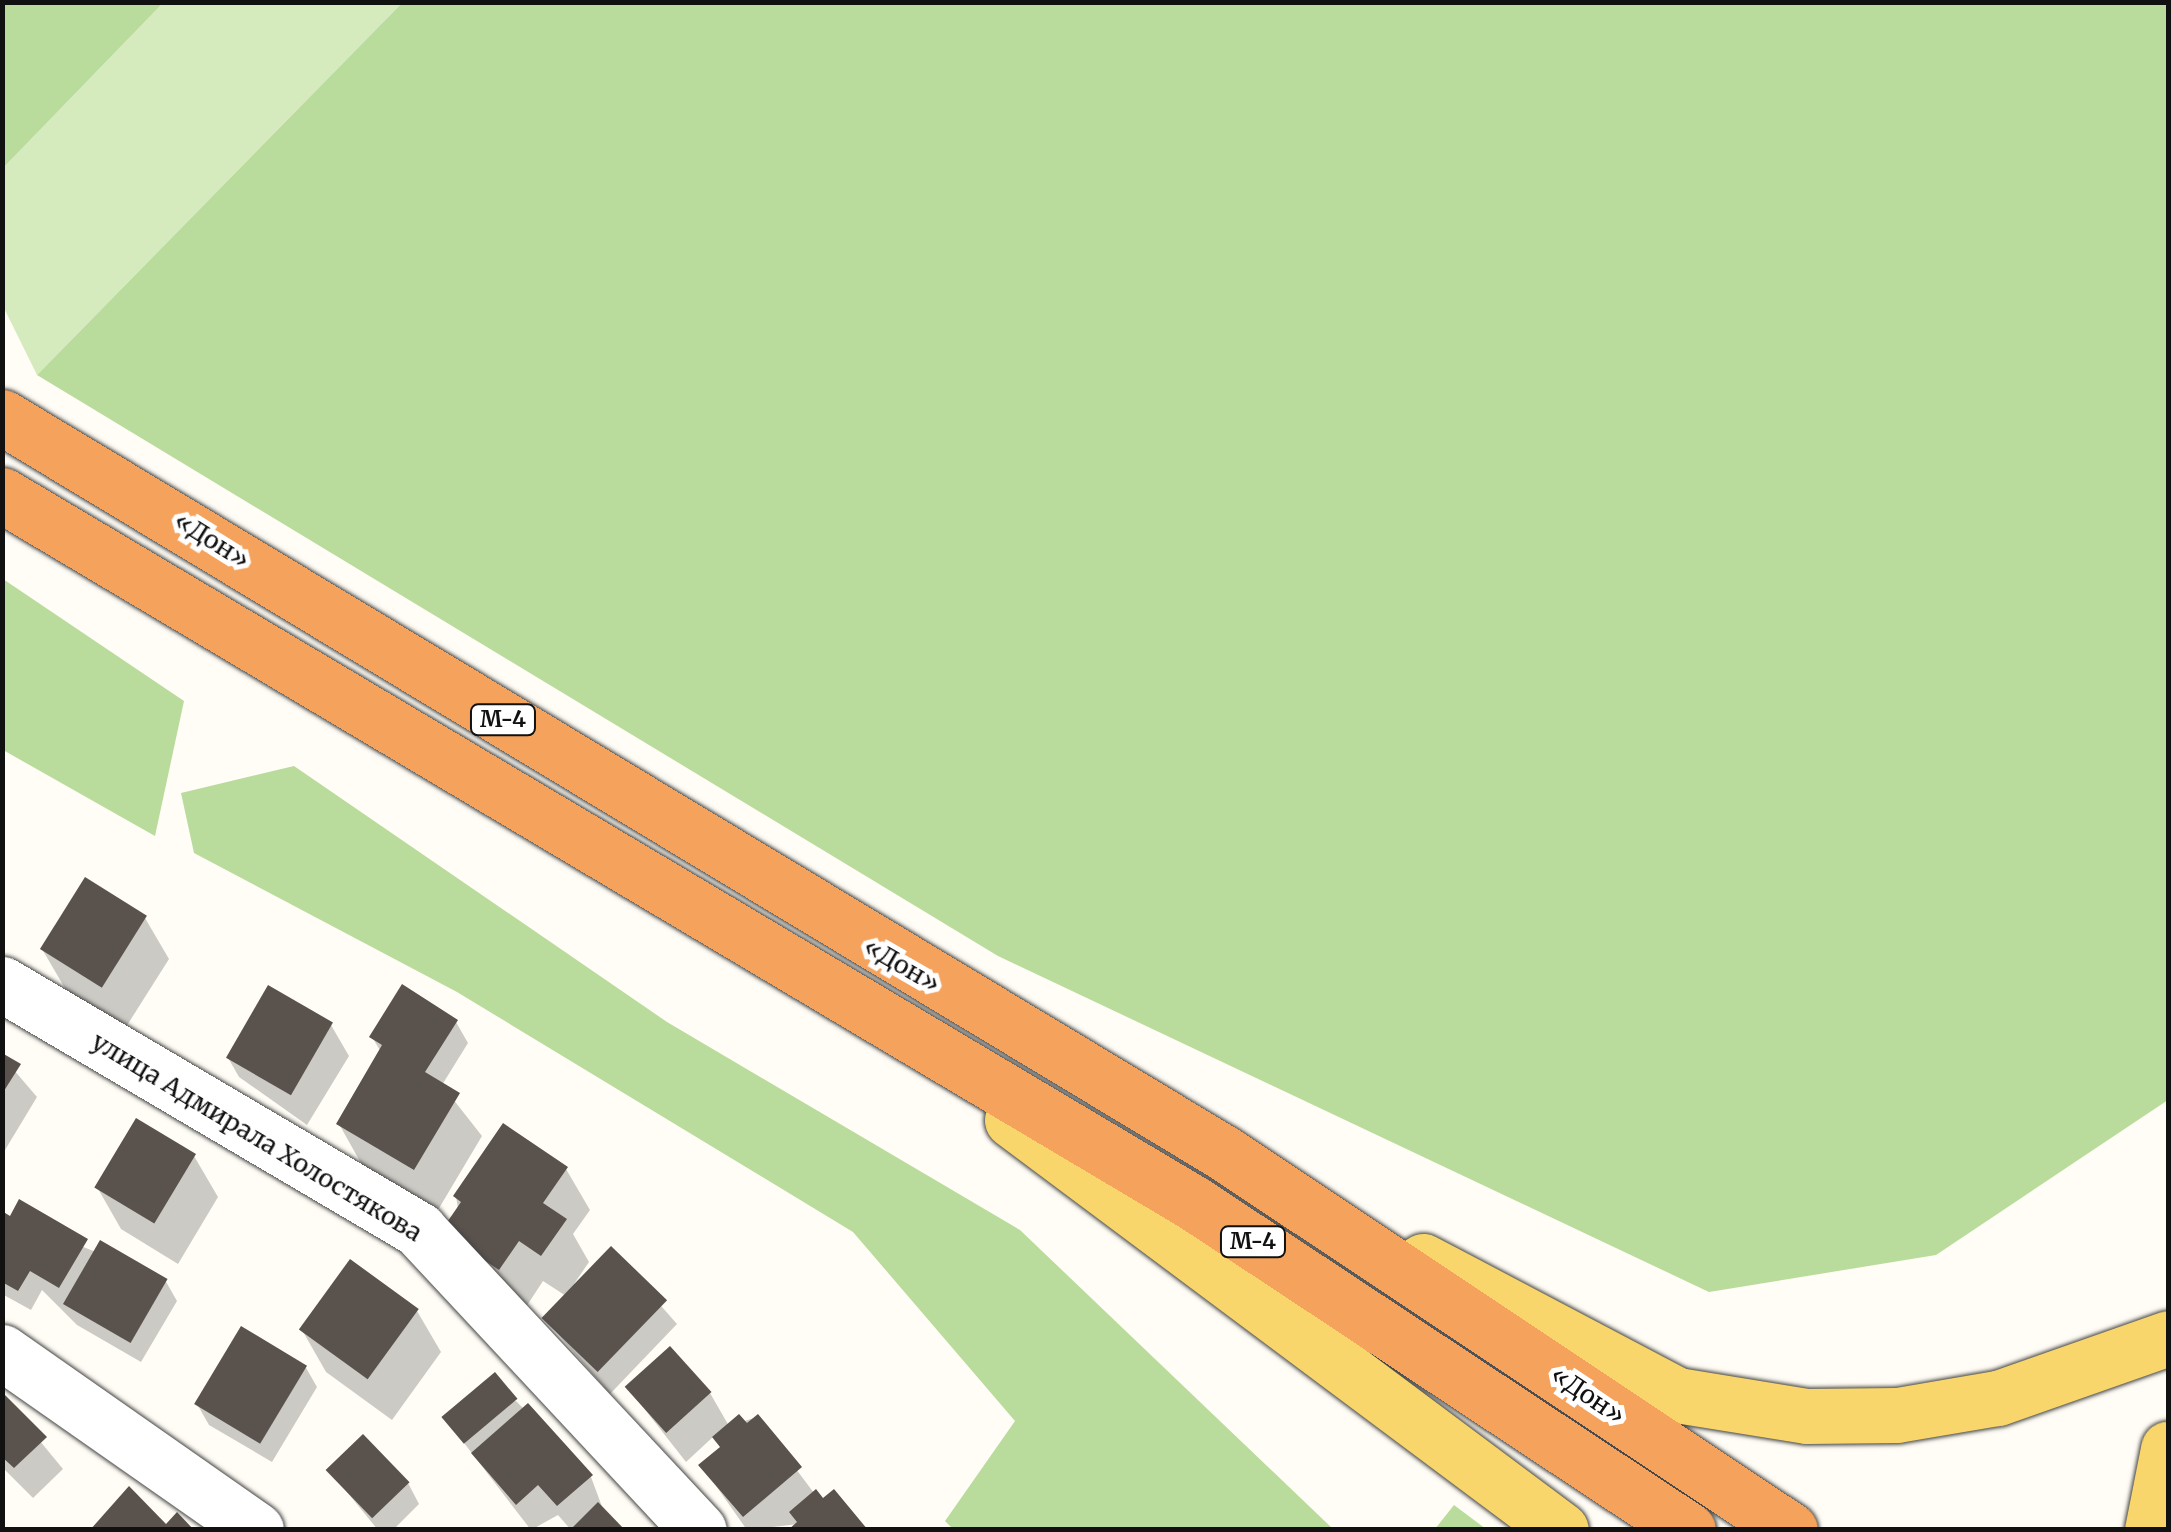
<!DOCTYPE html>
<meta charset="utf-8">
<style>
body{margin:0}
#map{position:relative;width:2171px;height:1532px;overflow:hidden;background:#fffdf5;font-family:Merriweather,serif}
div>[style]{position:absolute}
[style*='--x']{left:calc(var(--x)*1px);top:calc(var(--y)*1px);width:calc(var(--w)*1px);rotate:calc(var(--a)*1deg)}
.green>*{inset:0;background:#d5ebbd}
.forest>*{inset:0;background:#b9dc9c}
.shadow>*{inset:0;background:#0003}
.building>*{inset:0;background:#5a524d;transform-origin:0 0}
.roads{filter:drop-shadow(0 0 2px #444) drop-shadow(0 0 2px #444)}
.minor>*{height:55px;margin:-27.5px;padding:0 27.5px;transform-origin:27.5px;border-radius:27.5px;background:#fff}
.major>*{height:55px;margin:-27.5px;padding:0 27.5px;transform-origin:27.5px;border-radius:27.5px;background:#f9d66b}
.highway>*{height:55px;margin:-27.5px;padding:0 27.5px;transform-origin:27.5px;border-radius:27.5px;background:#f5a25d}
span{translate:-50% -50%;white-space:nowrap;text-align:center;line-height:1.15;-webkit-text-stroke:10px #fff;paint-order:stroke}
.shield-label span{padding:2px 8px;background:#fff;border:2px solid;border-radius:8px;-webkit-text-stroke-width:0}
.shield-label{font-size:22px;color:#111;font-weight:700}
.street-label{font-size:25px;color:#111}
.frame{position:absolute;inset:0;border:5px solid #111;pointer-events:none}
</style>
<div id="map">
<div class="green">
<div style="clip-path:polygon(163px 3px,402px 3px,37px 375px,3px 306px,3px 168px)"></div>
</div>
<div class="forest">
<div style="clip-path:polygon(3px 2px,163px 3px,3px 168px,2px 3px)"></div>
<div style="clip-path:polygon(402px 3px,2168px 3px,2168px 1100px,1936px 1255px,1709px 1292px,998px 956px,37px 375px)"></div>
<div style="clip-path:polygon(3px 579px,184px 701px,155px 836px,3px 750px)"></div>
<div style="clip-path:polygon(294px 766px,667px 1022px,1020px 1230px,1333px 1529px,953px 1529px,945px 1521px,1015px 1421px,853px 1232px,457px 992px,194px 853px,181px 793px)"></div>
<div style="clip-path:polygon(1454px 1505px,1486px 1529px,1435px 1529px)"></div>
</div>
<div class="shadow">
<div style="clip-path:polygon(145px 918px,169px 959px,126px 1027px,66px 990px,42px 949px)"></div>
<div style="clip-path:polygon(456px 1022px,468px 1043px,442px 1085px,482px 1136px,438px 1210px,362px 1165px,339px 1124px,381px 1052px,372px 1037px)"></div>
<div style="clip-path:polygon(331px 1025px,349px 1056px,307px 1125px,239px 1077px,227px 1056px)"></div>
<div style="clip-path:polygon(2px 1056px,37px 1097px,2px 1155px)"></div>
<div style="clip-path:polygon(194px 1156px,218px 1197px,178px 1264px,121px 1229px,97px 1187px)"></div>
<div style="clip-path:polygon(566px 1169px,590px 1210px,573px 1234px,589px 1262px,574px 1284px,611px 1249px,677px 1324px,610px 1394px,544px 1318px,566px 1296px,543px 1281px,524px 1310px,468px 1273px,456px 1196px)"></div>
<div style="clip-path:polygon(2px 1214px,165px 1280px,177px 1301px,141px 1362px,77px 1325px,42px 1290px,31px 1310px,2px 1294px)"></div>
<div style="clip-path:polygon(417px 1311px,441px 1352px,392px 1420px,326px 1372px,302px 1330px)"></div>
<div style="clip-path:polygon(305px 1366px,317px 1387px,272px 1462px,209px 1425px,197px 1404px)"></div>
<div style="clip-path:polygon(628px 1388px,710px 1393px,729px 1426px,757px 1417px,814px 1493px,798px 1524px,747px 1530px,702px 1466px,722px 1449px,714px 1436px,686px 1462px)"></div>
<div style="clip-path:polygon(2px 1395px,63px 1469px,33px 1498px,2px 1467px)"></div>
<div style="clip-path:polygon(516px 1401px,591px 1477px,604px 1512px,571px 1530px,558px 1515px,531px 1530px,444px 1417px)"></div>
<div style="clip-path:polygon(329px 1470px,408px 1483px,419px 1504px,393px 1530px,378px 1530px)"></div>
</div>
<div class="building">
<div style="left:85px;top:877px;width:73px;height:85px;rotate:32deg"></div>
<div style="clip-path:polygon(402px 984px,458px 1020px,425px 1072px,460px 1093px,414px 1170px,336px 1124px,382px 1045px,369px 1037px)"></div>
<div style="left:268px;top:985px;width:75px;height:84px;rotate:30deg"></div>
<div style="clip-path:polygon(2px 1053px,21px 1064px,2px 1094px)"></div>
<div style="left:136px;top:1118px;width:70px;height:81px;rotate:31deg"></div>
<div style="clip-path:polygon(503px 1123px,568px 1167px,543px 1203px,567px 1219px,541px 1256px,519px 1241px,499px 1270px,441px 1231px,461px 1202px,453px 1196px)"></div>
<div style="clip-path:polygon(19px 1199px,88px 1239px,59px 1288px,30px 1271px,18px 1291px,2px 1282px,2px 1211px,10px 1216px)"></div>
<div style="left:100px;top:1240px;width:78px;height:74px;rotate:30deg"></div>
<div style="left:611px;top:1246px;width:78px;height:100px;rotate:44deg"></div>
<div style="left:350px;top:1259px;width:85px;height:87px;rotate:36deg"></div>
<div style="left:241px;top:1326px;width:77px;height:91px;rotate:31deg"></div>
<div style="left:670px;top:1346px;width:62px;height:61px;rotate:48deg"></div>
<div style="left:495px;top:1372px;width:35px;height:70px;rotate:50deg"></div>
<div style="clip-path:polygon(2px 1392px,47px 1437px,14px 1468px,2px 1457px)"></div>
<div style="clip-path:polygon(528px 1403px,593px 1475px,557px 1506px,538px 1485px,516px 1505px,471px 1453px)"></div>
<div style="clip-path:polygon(739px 1414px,747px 1423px,758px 1414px,802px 1467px,743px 1517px,698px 1465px,720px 1447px,712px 1437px)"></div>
<div style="left:363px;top:1434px;width:67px;height:52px;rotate:46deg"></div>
<div style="clip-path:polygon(129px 1486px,166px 1524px,177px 1512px,194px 1530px,90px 1530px)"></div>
<div style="clip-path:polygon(816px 1489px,823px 1498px,834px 1489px,868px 1530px,788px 1530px,797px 1522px,789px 1512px)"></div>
<div style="clip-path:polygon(598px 1502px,625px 1530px,570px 1530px)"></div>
</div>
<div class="roads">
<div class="minor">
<div style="--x:2;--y:984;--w:484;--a:30.5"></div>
<div style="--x:419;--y:1230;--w:410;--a:47"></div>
<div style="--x:2;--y:1352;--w:310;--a:35"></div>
</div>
<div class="major">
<div style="--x:1012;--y:1120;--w:685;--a:36.75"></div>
<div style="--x:1423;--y:1261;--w:287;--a:27.8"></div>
<div style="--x:1677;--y:1395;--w:132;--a:9.2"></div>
<div style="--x:1807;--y:1416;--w:90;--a:-0.6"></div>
<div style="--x:1897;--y:1415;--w:102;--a:-9.6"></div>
<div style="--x:1998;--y:1398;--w:180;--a:-19.4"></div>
<div style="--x:2152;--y:1530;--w:83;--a:-78.8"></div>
</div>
<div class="highway">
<div style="--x:2;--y:417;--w:1427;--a:31.06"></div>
<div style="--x:1224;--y:1153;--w:680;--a:33.67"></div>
<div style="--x:2;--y:495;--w:1388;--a:30.72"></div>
<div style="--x:1195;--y:1204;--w:591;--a:33.47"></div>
</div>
</div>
<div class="shield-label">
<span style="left:503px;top:720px">М-4</span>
<span style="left:1253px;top:1242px">М-4</span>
</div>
<div class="street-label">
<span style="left:212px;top:540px;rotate:32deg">«Дон»</span>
<span style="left:902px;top:965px;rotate:30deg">«Дон»</span>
<span style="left:257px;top:1137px;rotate:31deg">улица Адмирала Холостякова</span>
<span style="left:1588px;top:1395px;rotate:34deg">«Дон»</span>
</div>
<div class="frame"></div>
</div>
